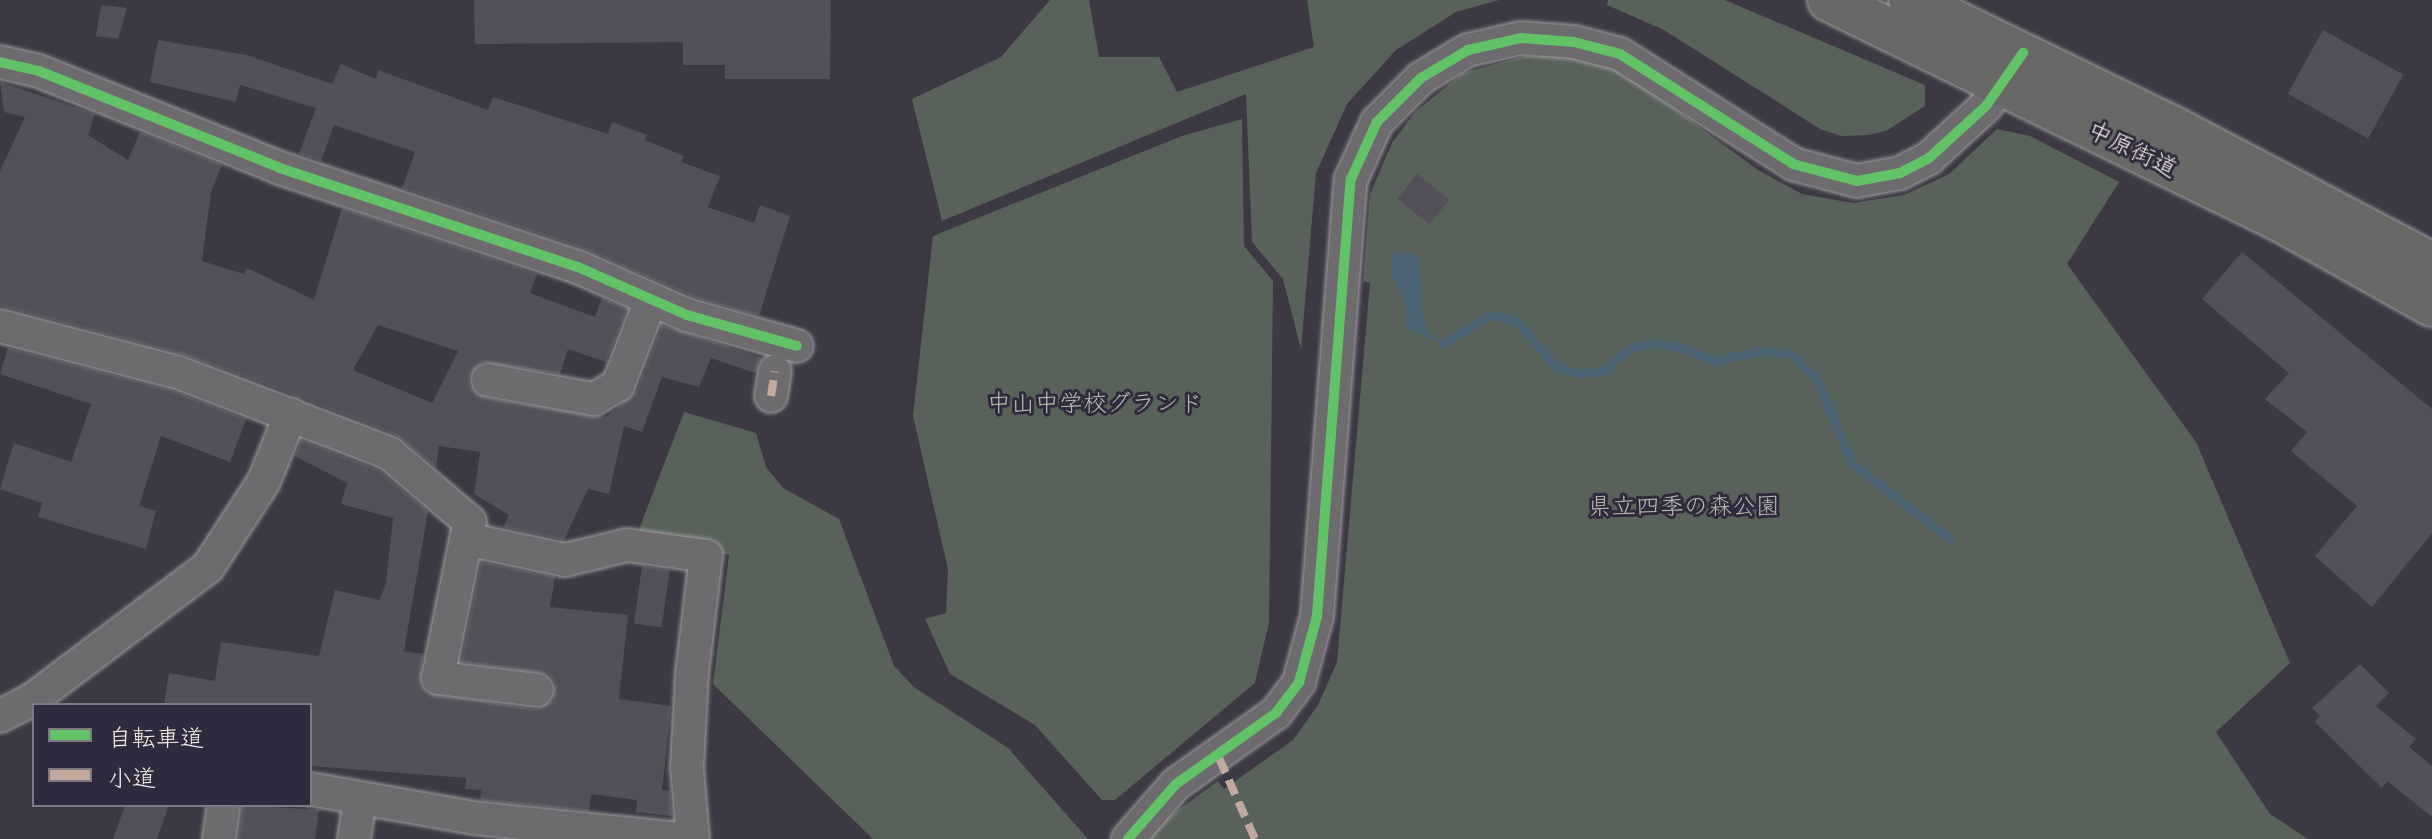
<!DOCTYPE html>
<meta charset="utf-8">
<style>
body{margin:0}
#map{position:relative;width:2432px;height:839px;overflow:hidden;background:#3c3944;font-family:Mali,"Klee One",sans-serif}
div>[style]{position:absolute}
[style*='--x']{left:calc(var(--x)*1px);top:calc(var(--y)*1px);width:calc(var(--w)*1px);rotate:calc(var(--a)*1deg)}
.green>*{inset:0;background:#59625a}
.water>*{inset:0;background:#4c6373}
.stream>*{height:9px;margin:-4.5px;padding:0 4.5px;transform-origin:4.5px;border-radius:4.5px;background:#4c6373}
.building>*{inset:0;background:#54505a;transform-origin:0 0}
.roads{filter:drop-shadow(0 0 2px #9f9da0) drop-shadow(0 0 2px #9f9da0)}
.minor>*{height:32px;margin:-16px;padding:0 16px;transform-origin:16px;border-radius:16px;background:#6e6b6e}
.major>*{height:42px;margin:-21px;padding:0 21px;transform-origin:21px;border-radius:21px;background:#6a6767}
.quiet>*{height:8px;margin-top:-4px;transform-origin:0;background:repeating-linear-gradient(90deg,#c3a89e 0 16px,transparent 0 24px)}
.cycleway>*{height:10px;margin:-5px;padding:0 5px;transform-origin:5px;border-radius:5px;background:#61c268}
span{translate:-50% -50%;white-space:nowrap;text-align:center;line-height:1.15;-webkit-text-stroke:6px #2f2a3d;paint-order:stroke}
.street-label{font-size:24px;color:#f4f1e8}
.park-label{font-size:24px;color:#b8bab0}
.legend{position:absolute;left:32px;top:703px;width:280px;height:104px;box-sizing:border-box;background:#2f2a3d;border:2px solid #7e7a81;margin:0;padding:10px 14px;list-style:none;font-size:24px;color:#f4f1e8}
.legend li{display:flex;align-items:center;gap:16px;height:40px}
.legend b{width:40px;border:2px solid #7e7a81}
</style>
<div id="map">
<div class="green">
<div style="clip-path:polygon(1050px 0,1089px 0,1099px 57px,1159px 57px,1177px 92px,1314px 47px,1307px 0,1499px 0,1456px 12px,1396px 50px,1347px 104px,1316px 173px,1301px 349px,1283px 279px,1252px 242px,1246px 94px,942px 221px,912px 99px,1001px 57px)"></div>
<div style="clip-path:polygon(1608px 0,1725px 0,1925px 85px,1925px 106px,1886px 131px,1868px 135px,1841px 136px,1820px 129px,1664px 30px,1607px 5px)"></div>
<div style="clip-path:polygon(1525px 56px,1573px 56px,1623px 71px,1758px 170px,1802px 194px,1853px 203px,1904px 195px,1949px 174px,1997px 129px,2030px 136px,2119px 182px,2067px 264px,2196px 442px,2290px 663px,2216px 732px,2270px 814px,2308px 839px,1148px 839px,1171px 815px,1218px 781px,1224px 789px,1293px 740px,1318px 705px,1337px 662px,1370px 283px,1363px 281px,1370px 194px,1392px 143px,1415px 112px,1463px 73px)"></div>
<div style="clip-path:polygon(1242px 119px,1244px 246px,1273px 281px,1269px 622px,1255px 683px,1115px 800px,1102px 800px,1035px 725px,950px 674px,925px 619px,946px 613px,948px 569px,913px 416px,933px 236px,1182px 136px)"></div>
<div style="clip-path:polygon(684px 412px,756px 433px,766px 467px,783px 488px,839px 519px,894px 666px,914px 687px,1008px 748px,1088px 839px,873px 839px,713px 684px,729px 555px,638px 532px)"></div>
</div>
<div class="water">
<div style="clip-path:polygon(1393px 252px,1412px 252px,1420px 260px,1422px 313px,1429px 332px,1443px 344px,1405px 328px,1406px 305px,1392px 275px)"></div>
</div>
<div class="stream">
<div style="--x:1443;--y:344;--w:54;--a:-32.2"></div>
<div style="--x:1489;--y:315;--w:29;--a:12"></div>
<div style="--x:1517;--y:321;--w:60;--a:49.7"></div>
<div style="--x:1556;--y:367;--w:25;--a:16"></div>
<div style="--x:1580;--y:374;--w:23;--a:-7"></div>
<div style="--x:1603;--y:371;--w:37;--a:-41"></div>
<div style="--x:1631;--y:347;--w:19;--a:-12"></div>
<div style="--x:1650;--y:343;--w:23;--a:5"></div>
<div style="--x:1673;--y:345;--w:45;--a:20.9"></div>
<div style="--x:1715;--y:361;--w:44;--a:-13.1"></div>
<div style="--x:1758;--y:351;--w:32;--a:4"></div>
<div style="--x:1790;--y:353;--w:37;--a:44"></div>
<div style="--x:1817;--y:379;--w:91;--a:67.4"></div>
<div style="--x:1852;--y:463;--w:124;--a:37.8"></div>
</div>
<div class="building">
<div style="clip-path:polygon(474px 0,831px 0,830px 79px,725px 79px,725px 65px,683px 65px,683px 42px,475px 44px)"></div>
<div style="clip-path:polygon(101px 5px,127px 8px,118px 39px,96px 36px)"></div>
<div style="left:2323px;top:30px;width:92px;height:73px;rotate:29deg"></div>
<div style="clip-path:polygon(158px 40px,247px 55px,332px 84px,341px 64px,376px 79px,378px 70px,488px 110px,493px 97px,608px 134px,612px 122px,647px 135px,645px 140px,684px 156px,681px 162px,720px 176px,708px 207px,754px 223px,760px 205px,790px 216px,759px 316px,693px 297px,584px 249px,402px 188px,415px 152px,334px 125px,321px 161px,299px 154px,316px 108px,240px 85px,236px 102px,150px 82px)"></div>
<div style="clip-path:polygon(evenodd,0 82px,95px 114px,88px 135px,128px 160px,140px 132px,222px 165px,211px 192px,202px 261px,244px 274px,247px 268px,314px 300px,342px 208px,537px 274px,530px 293px,595px 317px,602px 298px,627px 309px,606px 362px,568px 349px,560px 374px,482px 362px,469px 377px,470px 387px,484px 398px,606px 417px,636px 392px,662px 325px,762px 358px,755px 373px,711px 358px,699px 387px,662px 377px,642px 432px,624px 426px,609px 494px,588px 489px,564px 540px,503px 527px,509px 515px,474px 494px,480px 452px,439px 446px,436px 468px,396px 435px,297px 396px,182px 354px,0 306px,0 171px,25px 117px,4px 112px,0 82px,378px 325px,458px 351px,432px 403px,353px 370px,378px 325px)"></div>
<div style="left:1417px;top:174px;width:41px;height:32px;rotate:38deg"></div>
<div style="clip-path:polygon(2242px 252px,2432px 409px,2432px 533px,2372px 607px,2315px 556px,2357px 506px,2291px 451px,2307px 432px,2265px 399px,2289px 373px,2202px 299px)"></div>
<div style="clip-path:polygon(8px 348px,171px 390px,246px 419px,230px 462px,161px 436px,139px 506px,156px 511px,146px 549px,38px 517px,42px 503px,0 489px,14px 443px,71px 462px,91px 404px,0 374px)"></div>
<div style="clip-path:polygon(301px 440px,379px 470px,428px 511px,404px 651px,423px 654px,420px 684px,427px 693px,535px 709px,553px 701px,555px 683px,548px 674px,461px 662px,481px 562px,555px 577px,550px 607px,628px 615px,619px 699px,671px 706px,662px 790px,670px 791px,672px 816px,636px 812px,637px 800px,591px 794px,589px 811px,480px 800px,481px 790px,465px 789px,466px 778px,310px 766px,310px 705px,164px 705px,169px 673px,215px 681px,221px 642px,319px 656px,335px 590px,379px 600px,386px 584px,393px 518px,341px 504px,347px 483px,295px 456px)"></div>
<div style="left:642px;top:566px;width:28px;height:58px;rotate:8deg"></div>
<div style="clip-path:polygon(2360px 664px,2389px 693px,2376px 706px,2416px 739px,2409px 747px,2432px 766px,2432px 817px,2387px 781px,2382px 788px,2315px 722px,2320px 716px,2312px 708px)"></div>
<div style="clip-path:polygon(125px 805px,169px 805px,157px 839px,113px 839px)"></div>
<div style="clip-path:polygon(243px 805px,319px 810px,315px 839px,238px 839px)"></div>
</div>
<div class="roads">
<div class="minor">
<div style="--x:0;--y:62;--w:40;--a:13"></div>
<div style="--x:39;--y:71;--w:260;--a:21.9"></div>
<div style="--x:280;--y:168;--w:314;--a:18.4"></div>
<div style="--x:578;--y:267;--w:119;--a:23.8"></div>
<div style="--x:687;--y:315;--w:114;--a:15.7"></div>
<div style="--x:0;--y:326;--w:183;--a:14.6"></div>
<div style="--x:177;--y:372;--w:227;--a:20.9"></div>
<div style="--x:389;--y:453;--w:106;--a:40.4"></div>
<div style="--x:470;--y:522;--w:17;--a:103"></div>
<div style="--x:488;--y:380;--w:108;--a:10.2"></div>
<div style="--x:594;--y:399;--w:28;--a:-30"></div>
<div style="--x:618;--y:385;--w:91;--a:-68.8"></div>
<div style="--x:771;--y:396;--w:25;--a:-81"></div>
<div style="--x:537;--y:690;--w:100;--a:-173.1"></div>
<div style="--x:438;--y:678;--w:142;--a:-78.6"></div>
<div style="--x:466;--y:539;--w:101;--a:12"></div>
<div style="--x:565;--y:560;--w:64;--a:-13.6"></div>
<div style="--x:627;--y:545;--w:80;--a:7.9"></div>
<div style="--x:706;--y:556;--w:118;--a:96.8"></div>
<div style="--x:692;--y:673;--w:95;--a:93"></div>
<div style="--x:687;--y:768;--w:71;--a:85.2"></div>
<div style="--x:0;--y:716;--w:37;--a:-27"></div>
<div style="--x:33;--y:699;--w:219;--a:-37"></div>
<div style="--x:208;--y:567;--w:103;--a:-56.9"></div>
<div style="--x:264;--y:481;--w:72;--a:-68.1"></div>
<div style="--x:310;--y:789;--w:167;--a:10"></div>
<div style="--x:474;--y:818;--w:208;--a:5.8"></div>
<div style="--x:219;--y:839;--w:34;--a:-82"></div>
<div style="--x:354;--y:839;--w:40;--a:-81.5"></div>
<div style="--x:1128;--y:839;--w:73;--a:-48.9"></div>
<div style="--x:1176;--y:784;--w:123;--a:-35.4"></div>
<div style="--x:1276;--y:713;--w:39;--a:-53"></div>
<div style="--x:1299;--y:682;--w:68;--a:-74.7"></div>
<div style="--x:1317;--y:616;--w:438;--a:-85.6"></div>
<div style="--x:1351;--y:179;--w:63;--a:-65.5"></div>
<div style="--x:1377;--y:122;--w:62;--a:-45"></div>
<div style="--x:1421;--y:78;--w:55;--a:-30.8"></div>
<div style="--x:1468;--y:50;--w:54;--a:-12.8"></div>
<div style="--x:1521;--y:38;--w:53;--a:4.3"></div>
<div style="--x:1574;--y:42;--w:48;--a:14.6"></div>
<div style="--x:1620;--y:54;--w:205;--a:32.4"></div>
<div style="--x:1793;--y:164;--w:66;--a:14.9"></div>
<div style="--x:1857;--y:181;--w:44;--a:-10.5"></div>
<div style="--x:1900;--y:173;--w:33;--a:-27"></div>
<div style="--x:1929;--y:158;--w:77;--a:-42.4"></div>
<div style="--x:1986;--y:106;--w:50;--a:-55.7"></div>
</div>
<div class="major">
<div style="--x:1829;--y:0;--w:502;--a:26"></div>
<div style="--x:2280;--y:220;--w:174;--a:29.2"></div>
<div style="--x:1910;--y:0;--w:291;--a:25.9"></div>
<div style="--x:2172;--y:127;--w:294;--a:27.8"></div>
</div>
</div>
<div class="quiet">
<div style="--x:771;--y:396;--w:25;--a:-81"></div>
<div style="--x:1219;--y:758;--w:89;--a:66"></div>
</div>
<div class="cycleway">
<div style="--x:0;--y:62;--w:40;--a:13"></div>
<div style="--x:39;--y:71;--w:260;--a:21.9"></div>
<div style="--x:280;--y:168;--w:314;--a:18.4"></div>
<div style="--x:578;--y:267;--w:119;--a:23.8"></div>
<div style="--x:687;--y:315;--w:114;--a:15.7"></div>
<div style="--x:1128;--y:839;--w:73;--a:-48.9"></div>
<div style="--x:1176;--y:784;--w:123;--a:-35.4"></div>
<div style="--x:1276;--y:713;--w:39;--a:-53"></div>
<div style="--x:1299;--y:682;--w:68;--a:-74.7"></div>
<div style="--x:1317;--y:616;--w:438;--a:-85.6"></div>
<div style="--x:1351;--y:179;--w:63;--a:-65.5"></div>
<div style="--x:1377;--y:122;--w:62;--a:-45"></div>
<div style="--x:1421;--y:78;--w:55;--a:-30.8"></div>
<div style="--x:1468;--y:50;--w:54;--a:-12.8"></div>
<div style="--x:1521;--y:38;--w:53;--a:4.3"></div>
<div style="--x:1574;--y:42;--w:48;--a:14.6"></div>
<div style="--x:1620;--y:54;--w:205;--a:32.4"></div>
<div style="--x:1793;--y:164;--w:66;--a:14.9"></div>
<div style="--x:1857;--y:181;--w:44;--a:-10.5"></div>
<div style="--x:1900;--y:173;--w:33;--a:-27"></div>
<div style="--x:1929;--y:158;--w:77;--a:-42.4"></div>
<div style="--x:1986;--y:106;--w:65;--a:-55.1"></div>
</div>
<div class="street-label">
<span style="left:2133px;top:148px;rotate:26deg">中原街道</span>
</div>
<div class="park-label">
<span style="left:1095px;top:402px">中山中学校グランド</span>
<span style="left:1684px;top:505px">県立四季の森公園</span>
</div>
<ul class="legend">
<li><b style="height:10px;background:#61c268"></b>自転車道</li>
<li><b style="height:10px;background:#c3a89e"></b>小道</li>
</ul>
</div>
